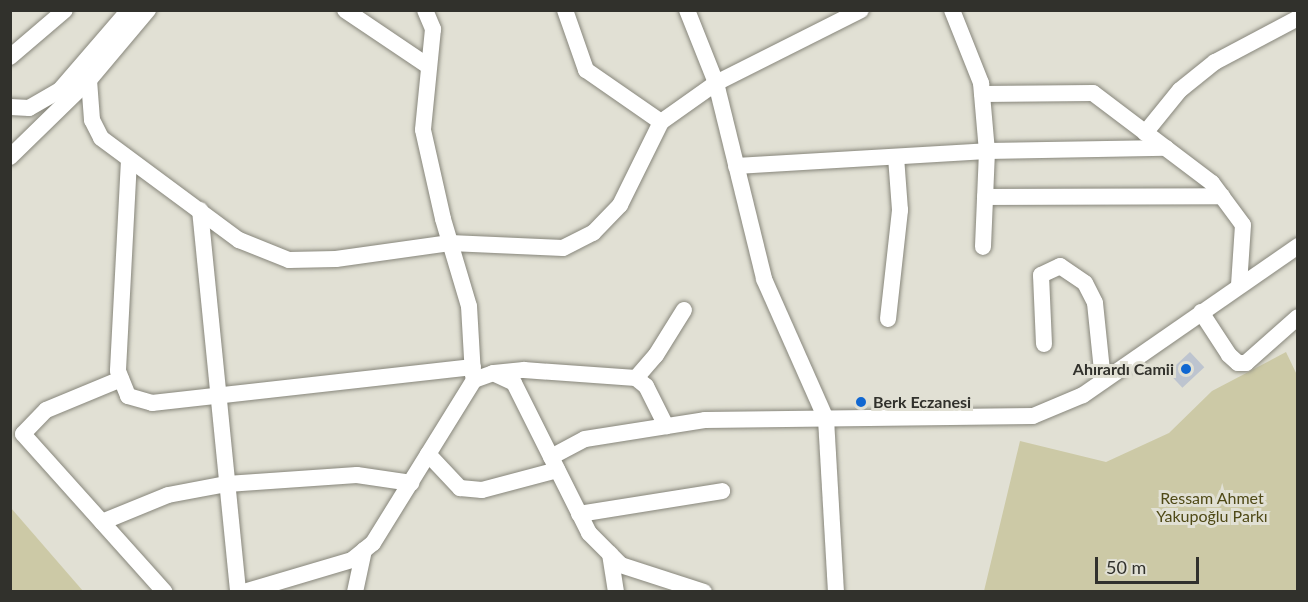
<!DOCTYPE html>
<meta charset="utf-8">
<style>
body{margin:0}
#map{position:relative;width:1308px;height:602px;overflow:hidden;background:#e1e0d4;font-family:Lato,sans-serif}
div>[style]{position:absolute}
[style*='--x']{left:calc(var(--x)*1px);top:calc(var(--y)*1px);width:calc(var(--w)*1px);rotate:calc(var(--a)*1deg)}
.green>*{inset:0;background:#ccc9a6}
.building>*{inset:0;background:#bdc4cf;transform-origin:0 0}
.roads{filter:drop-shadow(0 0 2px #87867b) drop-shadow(0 0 2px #87867b)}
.street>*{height:16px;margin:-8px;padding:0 8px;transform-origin:8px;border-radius:8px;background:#fff}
.dots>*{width:16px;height:16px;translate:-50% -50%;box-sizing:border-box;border:3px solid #e1e0d4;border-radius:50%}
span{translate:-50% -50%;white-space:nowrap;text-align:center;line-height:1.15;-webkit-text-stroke:6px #e1e0d4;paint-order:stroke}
.poi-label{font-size:16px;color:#31312c;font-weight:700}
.right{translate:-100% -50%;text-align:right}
.left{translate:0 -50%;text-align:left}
.park-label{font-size:16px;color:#4f4916}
.frame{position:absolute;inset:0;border:12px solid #31312c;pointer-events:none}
.scale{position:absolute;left:1095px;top:557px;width:104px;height:27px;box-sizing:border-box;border:3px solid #31312c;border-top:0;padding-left:8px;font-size:18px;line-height:21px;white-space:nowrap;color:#31312c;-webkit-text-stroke:4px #e1e0d4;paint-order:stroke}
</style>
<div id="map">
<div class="green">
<div style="clip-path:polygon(1286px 352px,1297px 375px,1297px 591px,984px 591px,1020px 441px,1106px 462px,1169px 433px,1212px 391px)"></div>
<div style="clip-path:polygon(10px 508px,11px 508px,83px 591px,11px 591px)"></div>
</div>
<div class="building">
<div style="left:1190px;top:352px;width:21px;height:30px;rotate:47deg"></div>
</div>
<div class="roads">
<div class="street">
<div style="--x:345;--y:10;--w:100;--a:34"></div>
<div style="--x:425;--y:10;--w:21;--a:67"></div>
<div style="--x:433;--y:29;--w:101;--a:95.7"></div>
<div style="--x:423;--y:130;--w:91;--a:77.3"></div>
<div style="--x:443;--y:219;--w:91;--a:73.4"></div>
<div style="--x:469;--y:306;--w:70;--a:86.7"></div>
<div style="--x:565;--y:10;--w:64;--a:70.7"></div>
<div style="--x:586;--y:70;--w:91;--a:34.7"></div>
<div style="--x:687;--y:10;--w:79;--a:68.3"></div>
<div style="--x:716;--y:83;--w:202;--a:76.2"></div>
<div style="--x:764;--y:279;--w:153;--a:66.1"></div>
<div style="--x:826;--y:419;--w:173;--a:86.7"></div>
<div style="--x:952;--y:10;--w:79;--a:68.3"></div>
<div style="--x:981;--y:83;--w:68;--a:85"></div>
<div style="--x:987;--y:151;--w:96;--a:92.4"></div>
<div style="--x:10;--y:57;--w:72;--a:-40.5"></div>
<div style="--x:89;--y:80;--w:40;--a:85.7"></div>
<div style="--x:92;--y:120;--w:20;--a:63"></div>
<div style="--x:101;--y:138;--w:172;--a:36.5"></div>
<div style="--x:239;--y:240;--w:54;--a:21.8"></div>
<div style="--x:289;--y:260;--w:47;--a:-1.2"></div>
<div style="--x:336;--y:259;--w:115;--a:-8"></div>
<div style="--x:450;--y:243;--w:113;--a:2.5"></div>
<div style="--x:563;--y:248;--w:34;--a:-27"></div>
<div style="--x:593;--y:233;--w:39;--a:-46"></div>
<div style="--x:620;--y:205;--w:93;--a:-63.7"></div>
<div style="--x:661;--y:122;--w:67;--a:-35.3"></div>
<div style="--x:716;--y:83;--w:162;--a:-26.7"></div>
<div style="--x:982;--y:94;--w:111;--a:-0.5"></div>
<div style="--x:1093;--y:93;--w:149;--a:37.1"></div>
<div style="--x:1212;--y:183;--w:52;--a:53.6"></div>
<div style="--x:1243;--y:225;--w:61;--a:93.8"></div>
<div style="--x:10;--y:107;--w:19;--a:3"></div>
<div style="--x:29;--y:108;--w:36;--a:-30"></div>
<div style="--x:60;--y:90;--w:106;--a:-49.2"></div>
<div style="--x:1145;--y:133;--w:55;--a:-50.9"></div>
<div style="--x:1180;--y:90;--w:45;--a:-38.7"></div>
<div style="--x:1215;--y:62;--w:94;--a:-27.9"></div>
<div style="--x:10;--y:157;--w:110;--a:-44.3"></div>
<div style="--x:89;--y:80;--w:92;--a:-49.9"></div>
<div style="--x:129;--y:160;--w:211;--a:93"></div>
<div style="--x:118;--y:371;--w:27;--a:68"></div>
<div style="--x:128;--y:396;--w:25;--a:16"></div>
<div style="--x:152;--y:403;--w:323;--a:-6.4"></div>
<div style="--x:736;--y:166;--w:251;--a:-3.4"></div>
<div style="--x:987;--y:151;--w:179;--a:-1"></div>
<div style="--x:985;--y:197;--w:237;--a:-0.2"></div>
<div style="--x:200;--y:210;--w:384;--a:84.3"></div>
<div style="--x:1201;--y:312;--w:51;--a:56.9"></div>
<div style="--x:1229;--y:355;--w:12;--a:42"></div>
<div style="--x:1238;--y:363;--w:8;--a:0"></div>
<div style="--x:1246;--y:363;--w:69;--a:-41.5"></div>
<div style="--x:888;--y:319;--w:110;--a:-83.7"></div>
<div style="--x:900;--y:210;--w:53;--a:-94.3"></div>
<div style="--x:1044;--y:344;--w:69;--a:-92.5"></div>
<div style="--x:1041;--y:275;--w:21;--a:-25"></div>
<div style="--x:1060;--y:266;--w:30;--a:34"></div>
<div style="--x:1085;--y:283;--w:22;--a:63"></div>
<div style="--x:1095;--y:303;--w:78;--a:84.1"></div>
<div style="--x:494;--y:373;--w:30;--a:-6"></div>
<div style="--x:524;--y:370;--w:112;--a:4.1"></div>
<div style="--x:636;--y:378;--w:13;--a:39"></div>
<div style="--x:646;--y:386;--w:45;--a:63.4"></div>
<div style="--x:636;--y:378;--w:30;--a:-49"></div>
<div style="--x:656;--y:355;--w:53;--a:-58.1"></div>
<div style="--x:121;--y:379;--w:81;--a:157.5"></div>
<div style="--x:46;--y:410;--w:33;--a:134"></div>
<div style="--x:23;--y:434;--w:212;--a:48.1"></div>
<div style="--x:428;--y:454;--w:47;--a:46.7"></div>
<div style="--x:460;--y:488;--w:22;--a:5"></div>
<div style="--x:482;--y:490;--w:78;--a:-14.9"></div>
<div style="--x:551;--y:457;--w:38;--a:-28"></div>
<div style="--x:585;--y:439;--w:121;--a:-9"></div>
<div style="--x:705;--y:420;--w:328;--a:-0.7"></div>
<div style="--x:1033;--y:416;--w:54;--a:-22.8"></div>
<div style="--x:1083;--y:395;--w:262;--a:-34.7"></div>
<div style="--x:579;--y:514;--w:145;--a:-9.1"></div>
<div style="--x:102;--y:522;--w:71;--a:-22.2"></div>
<div style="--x:168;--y:495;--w:60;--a:-10.6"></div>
<div style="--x:227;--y:484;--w:130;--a:-4"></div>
<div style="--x:357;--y:475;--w:55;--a:8.4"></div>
<div style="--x:610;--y:554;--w:38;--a:81"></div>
<div style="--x:244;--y:592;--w:113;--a:-16.5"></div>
<div style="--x:352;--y:560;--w:27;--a:-39"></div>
<div style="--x:373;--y:543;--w:192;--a:-58.2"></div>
<div style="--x:474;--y:380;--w:20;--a:-20"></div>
<div style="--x:493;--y:373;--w:23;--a:25"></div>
<div style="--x:514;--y:383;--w:168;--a:63.4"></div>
<div style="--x:589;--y:533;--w:45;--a:45"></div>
<div style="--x:621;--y:565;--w:87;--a:18"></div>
<div style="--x:355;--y:592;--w:43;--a:-77.9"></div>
</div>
</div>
<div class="dots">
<div style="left:1186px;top:369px;background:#1067d1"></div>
<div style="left:861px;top:402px;background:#1067d1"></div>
</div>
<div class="poi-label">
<span class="right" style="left:1174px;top:369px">Ahırardı Camii</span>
<span class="left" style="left:873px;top:402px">Berk Eczanesi</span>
</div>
<div class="park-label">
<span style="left:1212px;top:507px">Ressam Ahmet<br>Yakupoğlu Parkı</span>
</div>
<div class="frame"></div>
<div class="scale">50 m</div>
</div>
